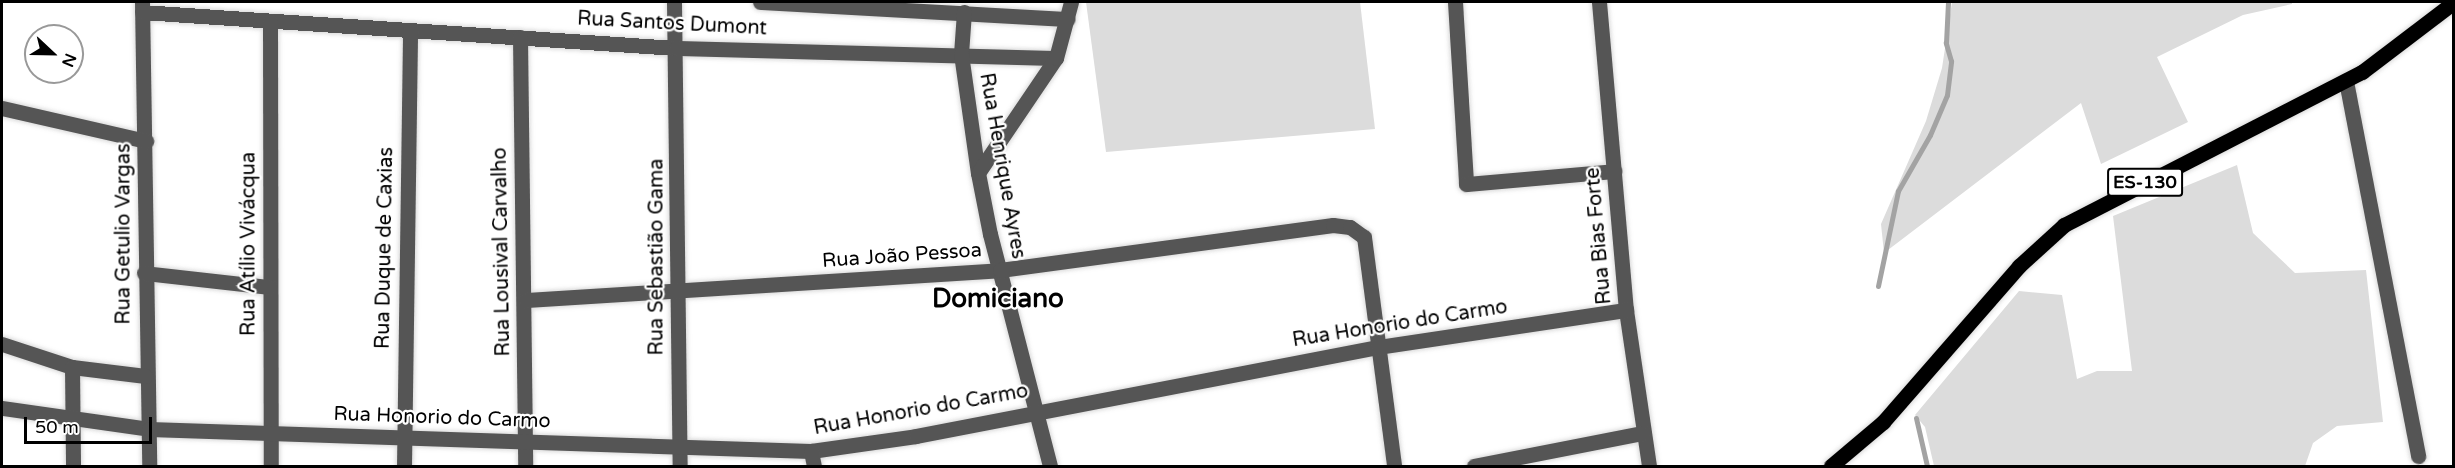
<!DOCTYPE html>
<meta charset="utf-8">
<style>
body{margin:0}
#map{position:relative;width:2455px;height:468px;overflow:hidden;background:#fff;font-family:"Varela Round",sans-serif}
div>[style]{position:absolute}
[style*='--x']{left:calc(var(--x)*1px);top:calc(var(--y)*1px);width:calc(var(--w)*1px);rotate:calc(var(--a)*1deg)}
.green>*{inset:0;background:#dcdcdc}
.stream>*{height:5px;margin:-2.5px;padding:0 2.5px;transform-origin:2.5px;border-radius:2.5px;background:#a3a3a3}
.roads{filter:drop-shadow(0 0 2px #dbdbdb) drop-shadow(0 0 2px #dbdbdb)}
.minor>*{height:15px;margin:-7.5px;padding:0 7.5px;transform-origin:7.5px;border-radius:7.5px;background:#555}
.major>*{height:15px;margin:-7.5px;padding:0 7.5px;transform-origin:7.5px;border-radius:7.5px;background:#000}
span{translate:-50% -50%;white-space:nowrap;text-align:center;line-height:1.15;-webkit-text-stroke:4.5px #fff;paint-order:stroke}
.shield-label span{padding:2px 4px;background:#fff;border:2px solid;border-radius:4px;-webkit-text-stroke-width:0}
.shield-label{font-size:18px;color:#000;font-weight:700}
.street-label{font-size:20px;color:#000}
.district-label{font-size:26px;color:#000;font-weight:700}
.frame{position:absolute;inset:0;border:3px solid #000;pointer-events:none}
.north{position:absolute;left:24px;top:24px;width:60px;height:60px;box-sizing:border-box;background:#fff;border:2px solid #999;border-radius:50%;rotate:112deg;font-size:16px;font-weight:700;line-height:24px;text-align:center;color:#000}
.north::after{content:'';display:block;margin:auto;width:21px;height:27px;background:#000;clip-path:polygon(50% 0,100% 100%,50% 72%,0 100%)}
.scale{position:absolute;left:24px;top:417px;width:128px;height:27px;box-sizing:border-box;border:3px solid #000;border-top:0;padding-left:8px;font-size:18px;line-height:21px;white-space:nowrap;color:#000;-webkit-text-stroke:4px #fff;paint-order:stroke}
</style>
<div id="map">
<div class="green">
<div style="clip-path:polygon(1086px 2px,1360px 2px,1375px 129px,1106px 152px)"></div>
<div style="clip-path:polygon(1952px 2px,2292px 2px,2292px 4px,2243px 15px,2157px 57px,2188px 122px,2101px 164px,2081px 103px,1884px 253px,1881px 224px,1926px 121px,1942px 68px)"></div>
<div style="clip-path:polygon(2237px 165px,2253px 233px,2295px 273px,2366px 270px,2383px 422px,2337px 426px,2313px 443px,2305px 466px,1934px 466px,1925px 427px,1915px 415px,2019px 291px,2062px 295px,2077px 379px,2097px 371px,2132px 371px,2113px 216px)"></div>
</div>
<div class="stream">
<div style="--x:1878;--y:286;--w:97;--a:-78.1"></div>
<div style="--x:1898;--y:191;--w:64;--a:-60.3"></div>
<div style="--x:1930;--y:135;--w:43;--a:-67"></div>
<div style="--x:1947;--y:95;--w:34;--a:-83"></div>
<div style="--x:1951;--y:61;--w:19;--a:-106"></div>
<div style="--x:1946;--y:43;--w:41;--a:-87.2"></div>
<div style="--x:1916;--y:418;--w:49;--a:77.1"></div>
</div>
<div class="roads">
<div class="minor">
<div style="--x:142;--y:2;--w:464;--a:89.1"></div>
<div style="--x:674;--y:2;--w:464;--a:89.3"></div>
<div style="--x:760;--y:2;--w:308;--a:3.2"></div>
<div style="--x:1455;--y:2;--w:182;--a:86.5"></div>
<div style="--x:1466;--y:184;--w:149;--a:-5"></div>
<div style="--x:1599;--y:2;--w:309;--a:85"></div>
<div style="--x:1626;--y:310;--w:158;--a:81.6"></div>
<div style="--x:142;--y:12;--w:535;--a:3.86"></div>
<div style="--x:676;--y:48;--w:380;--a:1.5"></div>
<div style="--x:964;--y:12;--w:42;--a:94.1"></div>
<div style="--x:961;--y:54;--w:120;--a:81.9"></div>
<div style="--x:978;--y:173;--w:62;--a:78.9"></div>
<div style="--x:990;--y:234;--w:240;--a:75.5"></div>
<div style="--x:270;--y:21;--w:445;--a:89.9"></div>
<div style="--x:520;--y:37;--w:429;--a:89.3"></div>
<div style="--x:2346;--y:81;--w:382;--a:79.1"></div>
<div style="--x:2;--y:108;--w:148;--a:12.9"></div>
<div style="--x:978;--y:173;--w:139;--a:-55.9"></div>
<div style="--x:1056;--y:58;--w:58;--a:-75"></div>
<div style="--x:144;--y:273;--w:126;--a:6.4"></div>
<div style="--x:526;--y:300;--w:475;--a:-3.6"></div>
<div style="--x:1000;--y:270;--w:336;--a:-7.7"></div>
<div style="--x:1333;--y:225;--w:17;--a:7"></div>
<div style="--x:1350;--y:227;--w:17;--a:36"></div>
<div style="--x:1364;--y:237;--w:231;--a:82.5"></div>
<div style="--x:2;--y:344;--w:74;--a:18.2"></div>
<div style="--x:72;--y:367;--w:74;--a:7"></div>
<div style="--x:72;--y:367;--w:99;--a:89.4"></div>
<div style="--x:2;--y:408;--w:148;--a:8.1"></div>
<div style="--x:149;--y:429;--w:662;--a:1.9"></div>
<div style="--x:811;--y:451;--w:106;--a:-8.1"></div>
<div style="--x:916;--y:436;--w:470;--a:-10.9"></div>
<div style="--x:1378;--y:347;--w:251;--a:-8.5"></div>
<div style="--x:811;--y:451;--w:15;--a:79"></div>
<div style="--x:404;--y:466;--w:436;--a:-89.2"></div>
<div style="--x:1474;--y:466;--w:171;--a:-11.1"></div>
</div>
<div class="major">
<div style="--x:1831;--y:466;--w:68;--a:-40.2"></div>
<div style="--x:1883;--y:422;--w:207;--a:-48.9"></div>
<div style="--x:2019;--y:266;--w:61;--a:-42.3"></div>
<div style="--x:2064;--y:225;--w:335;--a:-27.2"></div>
<div style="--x:2362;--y:72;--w:116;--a:-37.3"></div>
</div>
</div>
<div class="shield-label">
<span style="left:2145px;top:182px">ES-130</span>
</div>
<div class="street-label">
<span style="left:672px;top:24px;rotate:3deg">Rua Santos Dumont</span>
<span style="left:1002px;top:166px;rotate:80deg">Rua Henrique Ayres</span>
<span style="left:124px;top:234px;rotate:-90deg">Rua Getulio Vargas</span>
<span style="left:1599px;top:236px;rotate:-95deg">Rua Bias Forte</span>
<span style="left:249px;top:244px;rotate:-90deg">Rua Atílio Vivácqua</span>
<span style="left:385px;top:248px;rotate:-89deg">Rua Duque de Caxias</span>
<span style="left:502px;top:252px;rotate:-91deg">Rua Lousival Carvalho</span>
<span style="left:902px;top:256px;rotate:-4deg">Rua João Pessoa</span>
<span style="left:657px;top:257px;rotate:-90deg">Rua Sebastião Gama</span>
<span style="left:1400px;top:324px;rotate:-9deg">Rua Honorio do Carmo</span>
<span style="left:921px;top:410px;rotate:-10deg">Rua Honorio do Carmo</span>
<span style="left:442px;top:418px;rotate:2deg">Rua Honorio do Carmo</span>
</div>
<div class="district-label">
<span style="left:998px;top:299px">Domiciano</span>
</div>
<div class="frame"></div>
<div class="north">N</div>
<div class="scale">50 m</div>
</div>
